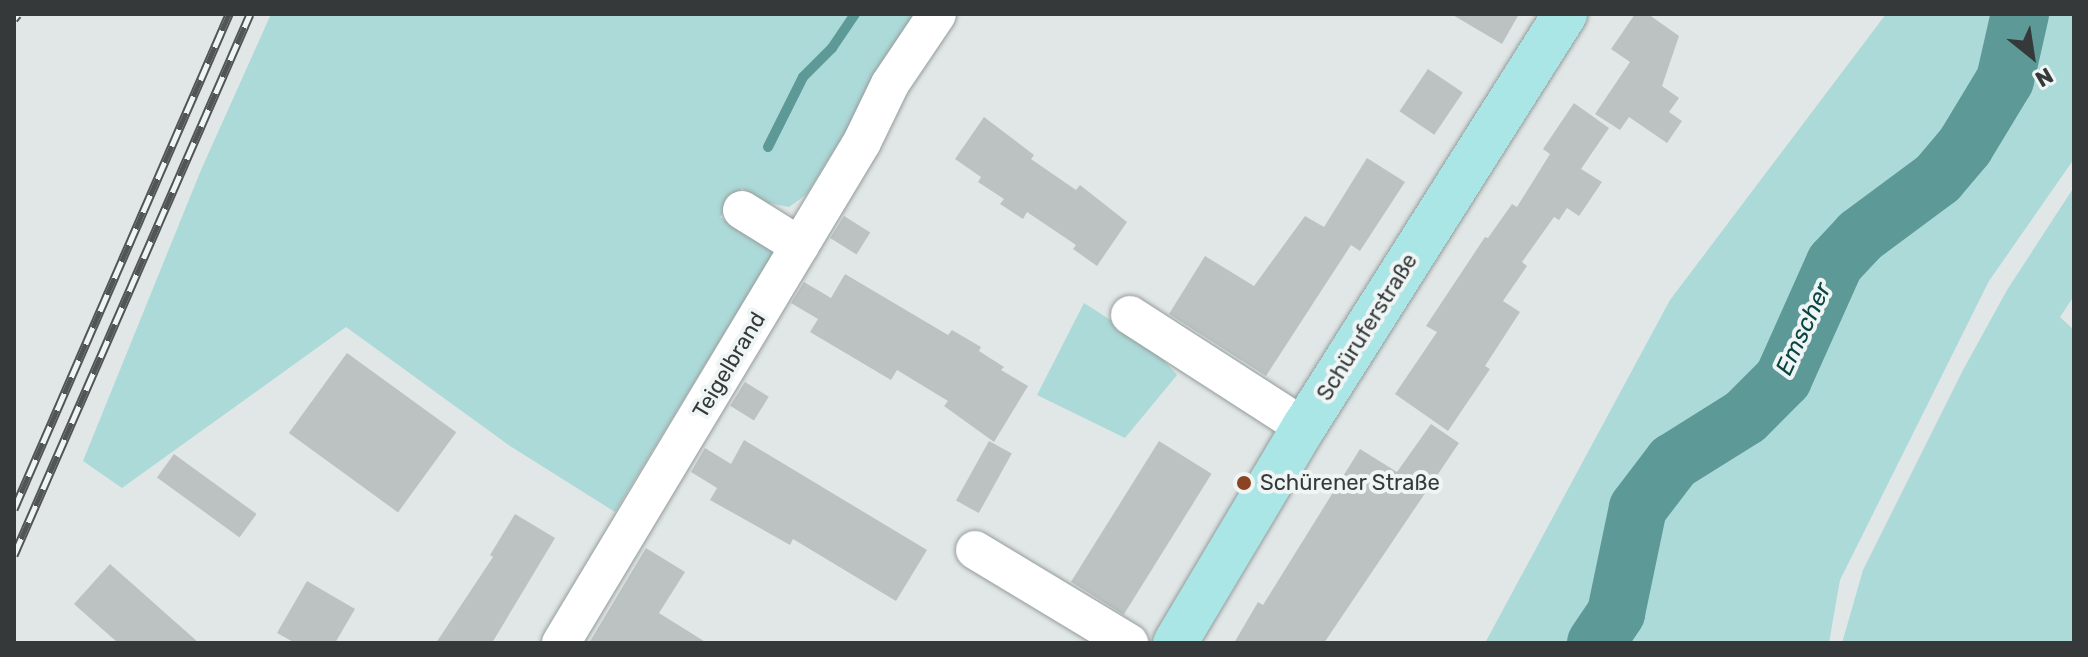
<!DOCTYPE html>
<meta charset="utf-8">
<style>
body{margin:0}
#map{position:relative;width:2088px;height:657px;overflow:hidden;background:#e1e7e7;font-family:Rubik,sans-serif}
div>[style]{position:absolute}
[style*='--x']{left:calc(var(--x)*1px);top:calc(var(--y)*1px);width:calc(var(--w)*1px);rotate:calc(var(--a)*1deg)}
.green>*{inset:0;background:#acdad8}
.stream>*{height:10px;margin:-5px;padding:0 5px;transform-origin:5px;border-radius:5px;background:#5c9997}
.river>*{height:58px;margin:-29px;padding:0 29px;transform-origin:29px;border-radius:29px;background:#5c9997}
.building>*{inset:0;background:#bcc2c2;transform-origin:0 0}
.roads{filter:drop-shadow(0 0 2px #959b9b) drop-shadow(0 0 2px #959b9b)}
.minor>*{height:38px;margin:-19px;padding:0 19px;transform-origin:19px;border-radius:19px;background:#fff}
.major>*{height:44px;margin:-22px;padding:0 22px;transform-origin:22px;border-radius:22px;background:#aae6e5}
.rail>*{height:9px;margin-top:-4.5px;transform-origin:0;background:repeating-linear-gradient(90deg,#eef5f4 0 18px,#515555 0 36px);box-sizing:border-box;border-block:2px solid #515555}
.dots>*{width:22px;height:22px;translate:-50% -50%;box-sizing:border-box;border:4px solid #eef5f4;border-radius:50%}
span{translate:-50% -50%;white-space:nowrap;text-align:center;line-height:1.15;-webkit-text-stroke:8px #eef5f4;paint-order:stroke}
.street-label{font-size:22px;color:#363939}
.poi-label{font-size:22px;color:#363939}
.left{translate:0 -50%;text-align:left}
.water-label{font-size:24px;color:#0a4443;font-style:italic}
.frame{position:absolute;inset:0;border:16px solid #363939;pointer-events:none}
.north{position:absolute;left:1992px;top:16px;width:80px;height:80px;-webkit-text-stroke:6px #eef5f4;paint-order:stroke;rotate:150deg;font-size:22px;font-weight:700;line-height:32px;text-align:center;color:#363939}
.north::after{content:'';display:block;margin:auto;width:28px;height:36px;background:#363939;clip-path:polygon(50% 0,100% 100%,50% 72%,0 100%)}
</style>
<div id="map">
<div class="green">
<div style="clip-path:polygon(271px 14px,918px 14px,807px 194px,789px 207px,763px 202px,742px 188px,720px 217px,774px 252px,615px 512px,510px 446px,346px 327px,122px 488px,83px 461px,201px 170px)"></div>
<div style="clip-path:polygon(1886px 14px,2074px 14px,2074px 159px,1989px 281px,1840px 580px,1829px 643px,1485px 643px,1670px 300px)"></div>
<div style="clip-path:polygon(2074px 187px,2074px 296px,2060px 317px,2074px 330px,2074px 643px,1842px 643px,1863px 570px,1963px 370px,2007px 290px)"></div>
<div style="clip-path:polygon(1084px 303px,1151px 346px,1177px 375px,1125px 438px,1037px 395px)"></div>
</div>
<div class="stream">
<div style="--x:768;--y:147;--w:78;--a:-63.4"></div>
<div style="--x:803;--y:77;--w:41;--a:-45"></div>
<div style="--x:832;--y:48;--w:41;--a:-55.9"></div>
</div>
<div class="river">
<div style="--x:1596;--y:643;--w:36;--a:-56"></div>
<div style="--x:1616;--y:613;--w:107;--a:-78.2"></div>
<div style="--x:1638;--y:508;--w:58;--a:-52.7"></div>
<div style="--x:1673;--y:462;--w:85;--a:-32"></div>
<div style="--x:1745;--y:417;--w:54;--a:-45"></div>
<div style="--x:1783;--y:379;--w:127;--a:-65.9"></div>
<div style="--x:1835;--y:263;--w:37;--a:-47"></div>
<div style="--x:1860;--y:236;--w:97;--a:-36.6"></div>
<div style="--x:1938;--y:178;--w:42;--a:-49.8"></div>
<div style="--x:1965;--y:146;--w:77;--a:-58.8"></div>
<div style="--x:2005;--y:80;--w:68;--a:-77.2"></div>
</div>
<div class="building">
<div style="clip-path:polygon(1451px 14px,1519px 14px,1502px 44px)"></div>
<div style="clip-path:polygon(1635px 14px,1648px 14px,1679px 36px,1662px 86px,1679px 98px,1669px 112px,1682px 121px,1667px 143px,1629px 117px,1620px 130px,1595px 114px,1630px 62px,1611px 49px)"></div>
<div style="left:1428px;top:69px;width:42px;height:51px;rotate:34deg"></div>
<div style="clip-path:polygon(1574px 103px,1609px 128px,1581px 169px,1602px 182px,1579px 216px,1567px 208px,1559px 220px,1554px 217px,1522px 262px,1527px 266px,1503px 301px,1520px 312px,1485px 366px,1490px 369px,1448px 431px,1395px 394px,1437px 332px,1426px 326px,1485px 237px,1488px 238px,1512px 204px,1517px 207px,1550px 154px,1543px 149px)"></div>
<div style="clip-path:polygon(984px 117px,1034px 155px,1031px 159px,1076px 190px,1080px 185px,1127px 222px,1097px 266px,1073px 249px,1076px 245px,1027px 212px,1023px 219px,1000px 204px,1004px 199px,978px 182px,981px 177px,955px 159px)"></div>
<div style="clip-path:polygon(1367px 158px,1405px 182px,1360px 251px,1351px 245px,1266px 376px,1169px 314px,1205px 256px,1254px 286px,1305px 216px,1324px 227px)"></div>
<div style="left:844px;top:216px;width:31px;height:26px;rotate:32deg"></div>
<div style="clip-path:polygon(845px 274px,948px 335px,952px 330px,981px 347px,979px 351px,1004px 367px,1001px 370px,1028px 386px,994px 442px,944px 406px,948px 401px,897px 370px,891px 380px,810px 332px,818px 319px,791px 303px,804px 282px,831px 298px)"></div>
<div style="left:347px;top:353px;width:135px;height:99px;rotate:36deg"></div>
<div style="left:745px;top:382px;width:28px;height:28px;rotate:32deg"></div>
<div style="clip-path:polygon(1431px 424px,1459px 443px,1324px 643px,1234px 643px,1258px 602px,1263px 605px,1360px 449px,1397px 472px)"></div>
<div style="clip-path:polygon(744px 440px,927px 550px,896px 601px,793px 539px,790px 545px,710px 500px,717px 488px,691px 472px,705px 448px,731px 464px)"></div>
<div style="left:989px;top:441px;width:26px;height:68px;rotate:29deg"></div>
<div style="left:1159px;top:441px;width:62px;height:166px;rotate:32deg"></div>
<div style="left:174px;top:454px;width:102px;height:29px;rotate:36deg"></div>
<div style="clip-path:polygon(515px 514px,555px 538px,492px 643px,436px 643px,493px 557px,490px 555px)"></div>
<div style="clip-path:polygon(646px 548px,685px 572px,659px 613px,707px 643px,589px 643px)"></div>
<div style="clip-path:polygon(110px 564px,199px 643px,118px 643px,74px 604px)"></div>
<div style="clip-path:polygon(307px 581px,355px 609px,335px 643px,295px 643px,277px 633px)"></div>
</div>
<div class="roads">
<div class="minor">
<div style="--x:742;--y:210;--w:68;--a:31.8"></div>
<div style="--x:1130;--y:315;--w:207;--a:32.8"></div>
<div style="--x:975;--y:550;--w:180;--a:31.1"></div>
<div style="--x:561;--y:643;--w:584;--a:-59"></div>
<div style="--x:862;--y:142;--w:64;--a:-64.2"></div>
<div style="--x:890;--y:84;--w:84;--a:-56.1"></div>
</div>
<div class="major">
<div style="--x:1175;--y:643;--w:252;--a:-59.2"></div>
<div style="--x:1304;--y:427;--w:489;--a:-57.7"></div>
</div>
</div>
<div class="rail">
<div style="--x:14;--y:19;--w:6;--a:-51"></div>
<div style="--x:14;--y:509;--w:540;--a:-66.52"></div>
<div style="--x:14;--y:555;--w:590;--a:-66.43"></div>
</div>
<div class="dots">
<div style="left:1244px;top:483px;background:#8b4423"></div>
</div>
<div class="street-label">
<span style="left:1367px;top:327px;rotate:-58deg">Schüruferstraße</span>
<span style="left:729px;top:365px;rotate:-59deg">Teigelbrand</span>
</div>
<div class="poi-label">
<span class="left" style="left:1260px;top:483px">Schürener Straße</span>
</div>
<div class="water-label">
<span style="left:1804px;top:329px;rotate:-65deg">Emscher</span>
</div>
<div class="frame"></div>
<div class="north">N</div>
</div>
